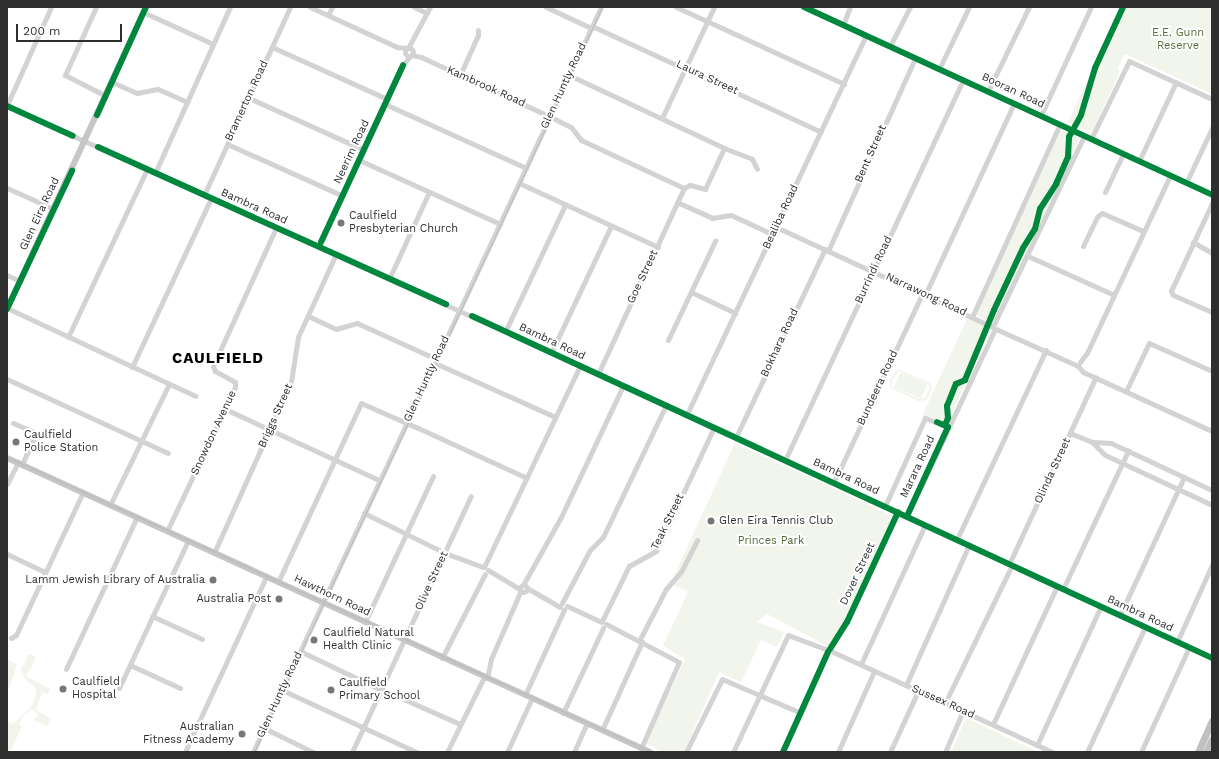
<!DOCTYPE html>
<style>
body{margin:0}
#map{position:relative;width:1219px;height:759px;overflow:hidden;background:#fff;font-family:"Work Sans",sans-serif}
div>[style]{position:absolute}
[style*='--x']{left:calc(var(--x)*1px);top:calc(var(--y)*1px);width:calc(var(--w)*1px);rotate:calc(var(--a)*1deg)}
.green>*{inset:0;background:#f1f5eb;transform-origin:0 0}
.minor>*{height:5px;margin:-2.5px;padding:0 2.5px;transform-origin:2.5px;border-radius:2.5px;background:#d3d3d3}
.minor>.ring{margin:-2.5px;padding:0;box-sizing:content-box;background:none;border:5px solid #d3d3d3;border-radius:50%}
.major>*{height:6px;margin:-3px;padding:0 3px;transform-origin:3px;border-radius:3px;background:#c6c6c6}
.highway>*{height:7px;margin:-3.5px;padding:0 3.5px;transform-origin:3.5px;border-radius:3.5px;background:#c0c0c0}
.tram>*{height:1px;margin:-0.5px;padding:0 0.5px;transform-origin:0.5px;border-radius:0.5px;background:#bababa}
.cycleway>*{height:6px;margin:-3px;padding:0 3px;transform-origin:3px;border-radius:3px;background:#00873e}
.dots>*{width:11px;height:11px;translate:-50% -50%;box-sizing:border-box;border:2px solid #fff;border-radius:50%}
span{translate:-50% -50%;white-space:nowrap;text-align:center;line-height:1.15;-webkit-text-stroke:4px #fff;paint-order:stroke}
.park-label{font-size:11px;color:#556c39}
.street-label{font-size:11px;color:#2e2e2e}
.poi-label{font-size:11px;color:#2e2e2e}
.left{translate:0 -50%;text-align:left}
.right{translate:-100% -50%;text-align:right}
.district-label{font-size:15px;color:#000;font-weight:700;letter-spacing:1px}
.frame{position:absolute;inset:0;border:8px solid #2e2e2e;pointer-events:none}
.scale{position:absolute;left:16px;top:24px;width:106px;height:18px;box-sizing:border-box;border:2px solid #2e2e2e;border-top:0;padding-left:5px;font-size:12px;line-height:14px;white-space:nowrap;color:#2e2e2e;-webkit-text-stroke:3px #fff;paint-order:stroke}
</style>
<div id="map">
<div class="green">
<div style="clip-path:polygon(1122px 7px,1212px 7px,1212px 94px,1125px 54px,1117px 70px,1120px 71px,1092px 133px,1068px 122px)"></div>
<div style="clip-path:polygon(1061px 130px,1078px 137px,1078px 142px,995px 321px,989px 322px,977px 316px,976px 312px)"></div>
<div style="clip-path:polygon(968px 317px,991px 329px,948px 422px,944px 423px,923px 414px)"></div>
<div style="clip-path:polygon(evenodd,898px 369px,930px 383px,932px 388px,927px 400px,918px 401px,891px 388px,890px 379px,898px 369px,899px 371px,928px 384px,930px 388px,925px 398px,919px 399px,892px 386px,892px 380px,899px 371px)"></div>
<div style="left:901px;top:372px;width:29px;height:16px;rotate:25deg"></div>
<div style="clip-path:polygon(735px 443px,893px 516px,845px 621px,829px 647px,767px 614px,757px 622px,784px 632px,777px 647px,761px 640px,741px 682px,719px 672px,684px 752px,662px 752px,646px 743px,685px 659px,663px 646px,688px 592px,668px 582px,673px 578px)"></div>
<div style="clip-path:polygon(29px 654px,35px 656px,35px 660px,26px 676px,50px 689px,48px 694px,42px 692px,36px 710px,51px 719px,47px 726px,34px 720px,38px 715px,32px 709px,23px 716px,19px 724px,22px 726px,10px 752px,7px 752px,7px 721px,13px 724px,31px 707px,36px 695px,36px 688px,26px 680px,21px 670px)"></div>
<div style="clip-path:polygon(7px 659px,17px 665px,7px 694px)"></div>
<div style="clip-path:polygon(966px 718px,1038px 752px,951px 752px)"></div>
</div>
<div class="minor">
<div style="--x:96;--y:7;--w:75;--a:114.5"></div>
<div style="--x:65;--y:75;--w:46;--a:27.1"></div>
<div style="--x:310;--y:7;--w:96;--a:24.7"></div>
<div style="--x:397;--y:47;--w:10;--a:6"></div>
<div style="--x:414;--y:7;--w:14;--a:25"></div>
<div style="--x:546;--y:7;--w:50;--a:25"></div>
<div style="--x:676;--y:7;--w:185;--a:24.6"></div>
<div style="--x:804;--y:7;--w:449;--a:24.7"></div>
<div style="--x:143;--y:12;--w:77;--a:24.6"></div>
<div style="--x:328;--y:15;--w:9;--a:-63"></div>
<div style="--x:843;--y:25;--w:19;--a:-69"></div>
<div style="--x:592;--y:26;--w:252;--a:24.8"></div>
<div style="--x:890;--y:46;--w:44;--a:-62.9"></div>
<div style="--x:272;--y:47;--w:126;--a:24.3"></div>
<div class="ring" style="left:405px;top:48px;width:3px;height:3px"></div>
<div style="--x:408;--y:48;--w:47;--a:-61.8"></div>
<div style="--x:411;--y:55;--w:10;--a:11"></div>
<div style="--x:421;--y:57;--w:143;--a:24.8"></div>
<div style="--x:551;--y:117;--w:22;--a:27"></div>
<div style="--x:571;--y:127;--w:16;--a:52"></div>
<div style="--x:581;--y:140;--w:114;--a:25"></div>
<div style="--x:939;--y:69;--w:69;--a:-64.2"></div>
<div style="--x:460;--y:75;--w:44;--a:-65.8"></div>
<div style="--x:478;--y:35;--w:5;--a:-90"></div>
<div style="--x:569;--y:75;--w:171;--a:25.2"></div>
<div style="--x:112;--y:82;--w:27;--a:24"></div>
<div style="--x:137;--y:93;--w:21;--a:-11"></div>
<div style="--x:158;--y:89;--w:32;--a:24"></div>
<div style="--x:988;--y:91;--w:93;--a:-64"></div>
<div style="--x:249;--y:98;--w:126;--a:24.3"></div>
<div style="--x:385;--y:104;--w:155;--a:24.4"></div>
<div style="--x:7;--y:105;--w:107;--a:-65.8"></div>
<div style="--x:7;--y:106;--w:747;--a:24.37"></div>
<div style="--x:687;--y:414;--w:579;--a:24.93"></div>
<div style="--x:1041;--y:115;--w:119;--a:-65.2"></div>
<div style="--x:662;--y:118;--w:123;--a:-64.9"></div>
<div style="--x:1091;--y:139;--w:87;--a:-64"></div>
<div style="--x:1129;--y:61;--w:91;--a:24.6"></div>
<div style="--x:227;--y:144;--w:127;--a:24.1"></div>
<div style="--x:724;--y:148;--w:30;--a:21"></div>
<div style="--x:752;--y:159;--w:11;--a:63"></div>
<div style="--x:359;--y:160;--w:155;--a:24.4"></div>
<div style="--x:1139;--y:161;--w:87;--a:-64.9"></div>
<div style="--x:155;--y:173;--w:182;--a:-65.7"></div>
<div style="--x:519;--y:183;--w:153;--a:24.7"></div>
<div style="--x:1186;--y:183;--w:61;--a:-64.7"></div>
<div style="--x:7;--y:188;--w:51;--a:24.1"></div>
<div style="--x:684;--y:188;--w:7;--a:-27"></div>
<div style="--x:690;--y:185;--w:16;--a:15"></div>
<div style="--x:705;--y:189;--w:45;--a:-65.1"></div>
<div style="--x:1105;--y:192;--w:42;--a:-64.7"></div>
<div style="--x:204;--y:195;--w:207;--a:-65.4"></div>
<div style="--x:679;--y:203;--w:36;--a:24"></div>
<div style="--x:712;--y:218;--w:19;--a:-9"></div>
<div style="--x:731;--y:215;--w:45;--a:24.9"></div>
<div style="--x:1212;--y:203;--w:97;--a:115"></div>
<div style="--x:1171;--y:291;--w:4;--a:63"></div>
<div style="--x:1173;--y:295;--w:43;--a:23.6"></div>
<div style="--x:776;--y:227;--w:238;--a:24.8"></div>
<div style="--x:1193;--y:242;--w:22;--a:30"></div>
<div style="--x:1083;--y:246;--w:32;--a:-64"></div>
<div style="--x:1097;--y:217;--w:6;--a:-39"></div>
<div style="--x:1102;--y:213;--w:45;--a:23.7"></div>
<div style="--x:319;--y:247;--w:200;--a:-65.2"></div>
<div style="--x:403;--y:65;--w:11;--a:-52"></div>
<div style="--x:828;--y:251;--w:212;--a:-65.7"></div>
<div style="--x:1028;--y:256;--w:94;--a:24.4"></div>
<div style="--x:7;--y:275;--w:14;--a:25"></div>
<div style="--x:389;--y:279;--w:96;--a:-65.3"></div>
<div style="--x:691;--y:292;--w:49;--a:25.5"></div>
<div style="--x:925;--y:295;--w:212;--a:-65.1"></div>
<div style="--x:7;--y:308;--w:208;--a:25"></div>
<div style="--x:308;--y:316;--w:31;--a:25"></div>
<div style="--x:336;--y:329;--w:22;--a:-16"></div>
<div style="--x:357;--y:323;--w:87;--a:24.5"></div>
<div style="--x:972;--y:317;--w:212;--a:-65.5"></div>
<div style="--x:994;--y:324;--w:208;--a:-64.4"></div>
<div style="--x:996;--y:329;--w:90;--a:24.3"></div>
<div style="--x:505;--y:332;--w:140;--a:-64.7"></div>
<div style="--x:68;--y:337;--w:186;--a:-64.8"></div>
<div style="--x:668;--y:340;--w:110;--a:-64.6"></div>
<div style="--x:551;--y:353;--w:140;--a:-64.7"></div>
<div style="--x:1080;--y:362;--w:11;--a:-52"></div>
<div style="--x:1087;--y:353;--w:195;--a:-64.9"></div>
<div style="--x:435;--y:363;--w:132;--a:24.2"></div>
<div style="--x:1078;--y:366;--w:8;--a:50"></div>
<div style="--x:1083;--y:372;--w:142;--a:24.6"></div>
<div style="--x:132;--y:367;--w:187;--a:-64.9"></div>
<div style="--x:598;--y:374;--w:205;--a:-65.2"></div>
<div style="--x:7;--y:379;--w:177;--a:24.7"></div>
<div style="--x:1126;--y:391;--w:53;--a:-64.4"></div>
<div style="--x:1149;--y:343;--w:69;--a:24"></div>
<div style="--x:225;--y:409;--w:170;--a:24.8"></div>
<div style="--x:687;--y:414;--w:419;--a:-64.7"></div>
<div style="--x:13;--y:423;--w:25;--a:23"></div>
<div style="--x:36;--y:433;--w:34;--a:114"></div>
<div style="--x:416;--y:427;--w:122;--a:24.7"></div>
<div style="--x:1070;--y:433;--w:24;--a:22"></div>
<div style="--x:1092;--y:442;--w:18;--a:45"></div>
<div style="--x:1105;--y:455;--w:118;--a:25"></div>
<div style="--x:736;--y:437;--w:208;--a:-64.7"></div>
<div style="--x:1092;--y:442;--w:19;--a:3"></div>
<div style="--x:1111;--y:443;--w:111;--a:25"></div>
<div style="--x:785;--y:460;--w:420;--a:-64.9"></div>
<div style="--x:834;--y:482;--w:208;--a:-64.9"></div>
<div style="--x:7;--y:484;--w:25;--a:-63"></div>
<div style="--x:110;--y:505;--w:135;--a:-64"></div>
<div style="--x:885;--y:506;--w:97;--a:-65.6"></div>
<div style="--x:925;--y:418;--w:25;--a:21"></div>
<div style="--x:364;--y:513;--w:90;--a:26.3"></div>
<div style="--x:445;--y:553;--w:40;--a:20.2"></div>
<div style="--x:907;--y:516;--w:207;--a:-64.8"></div>
<div style="--x:167;--y:531;--w:159;--a:-64.7"></div>
<div style="--x:235;--y:387;--w:5;--a:-90"></div>
<div style="--x:235;--y:382;--w:23;--a:-151"></div>
<div style="--x:215;--y:371;--w:5;--a:-112"></div>
<div style="--x:213;--y:366;--w:152;--a:-65.5"></div>
<div style="--x:957;--y:539;--w:209;--a:-64.8"></div>
<div style="--x:214;--y:553;--w:188;--a:-65.8"></div>
<div style="--x:291;--y:382;--w:46;--a:-81.2"></div>
<div style="--x:298;--y:337;--w:91;--a:-65.4"></div>
<div style="--x:7;--y:554;--w:42;--a:25.3"></div>
<div style="--x:1009;--y:564;--w:206;--a:-65.1"></div>
<div style="--x:484;--y:567;--w:223;--a:-64.5"></div>
<div style="--x:488;--y:570;--w:37;--a:31"></div>
<div style="--x:278;--y:582;--w:197;--a:-65.1"></div>
<div style="--x:361;--y:403;--w:62;--a:23.7"></div>
<div style="--x:523;--y:585;--w:78;--a:-60.8"></div>
<div style="--x:561;--y:517;--w:145;--a:-64.7"></div>
<div class="ring" style="left:520.5px;top:585.5px;width:2px;height:2px"></div>
<div style="--x:527;--y:588;--w:38;--a:30"></div>
<div style="--x:1063;--y:589;--w:153;--a:-64.8"></div>
<div style="--x:562;--y:603;--w:60;--a:-62.2"></div>
<div style="--x:590;--y:550;--w:18;--a:-45"></div>
<div style="--x:603;--y:537;--w:146;--a:-64.5"></div>
<div style="--x:567;--y:606;--w:38;--a:25"></div>
<div style="--x:1120;--y:615;--w:152;--a:-65.1"></div>
<div style="--x:152;--y:616;--w:55;--a:24.7"></div>
<div style="--x:602;--y:621;--w:61;--a:-63.9"></div>
<div style="--x:629;--y:566;--w:31;--a:-29"></div>
<div style="--x:656;--y:551;--w:137;--a:-64.9"></div>
<div style="--x:365;--y:622;--w:161;--a:-65"></div>
<div style="--x:606;--y:624;--w:82;--a:27.5"></div>
<div style="--x:679;--y:662;--w:94;--a:113.8"></div>
<div style="--x:11;--y:638;--w:6;--a:-31"></div>
<div style="--x:16;--y:635;--w:158;--a:-64.9"></div>
<div style="--x:639;--y:641;--w:59;--a:-62.6"></div>
<div style="--x:666;--y:589;--w:23;--a:-49"></div>
<div style="--x:681;--y:572;--w:36;--a:-63"></div>
<div style="--x:1177;--y:642;--w:85;--a:-65.6"></div>
<div style="--x:830;--y:649;--w:32;--a:-58"></div>
<div style="--x:847;--y:622;--w:121;--a:-65.1"></div>
<div style="--x:300;--y:651;--w:90;--a:25.7"></div>
<div style="--x:833;--y:652;--w:241;--a:24.5"></div>
<div style="--x:442;--y:658;--w:94;--a:-62.9"></div>
<div style="--x:861;--y:664;--w:153;--a:-65.3"></div>
<div style="--x:130;--y:665;--w:55;--a:24.7"></div>
<div style="--x:66;--y:669;--w:168;--a:-65"></div>
<div style="--x:487;--y:678;--w:19;--a:-78"></div>
<div style="--x:491;--y:659;--w:75;--a:-66.5"></div>
<div style="--x:906;--y:685;--w:154;--a:-65.8"></div>
<div style="--x:119;--y:688;--w:162;--a:-64.9"></div>
<div style="--x:381;--y:689;--w:86;--a:23.9"></div>
<div style="--x:282;--y:690;--w:148;--a:24.8"></div>
<div style="--x:525;--y:695;--w:94;--a:-65.4"></div>
<div style="--x:945;--y:703;--w:153;--a:-64.1"></div>
<div style="--x:563;--y:713;--w:94;--a:-64.8"></div>
<div style="--x:201;--y:717;--w:154;--a:-65.1"></div>
<div style="--x:993;--y:724;--w:152;--a:-65.1"></div>
<div style="--x:264;--y:728;--w:55;--a:26.1"></div>
<div style="--x:602;--y:730;--w:97;--a:-65.6"></div>
<div style="--x:1037;--y:745;--w:153;--a:-65.3"></div>
<div style="--x:185;--y:752;--w:34;--a:-66"></div>
<div style="--x:253;--y:752;--w:822;--a:-64.96"></div>
<div style="--x:352;--y:752;--w:282;--a:-65.1"></div>
<div style="--x:447;--y:752;--w:84;--a:-63.7"></div>
<div style="--x:507;--y:752;--w:60;--a:-65.2"></div>
<div style="--x:574;--y:752;--w:32;--a:-66"></div>
<div style="--x:686;--y:752;--w:81;--a:-63.7"></div>
<div style="--x:722;--y:679;--w:86;--a:23.3"></div>
<div style="--x:733;--y:752;--w:129;--a:-64.8"></div>
<div style="--x:788;--y:635;--w:43;--a:20.6"></div>
<div style="--x:783;--y:752;--w:110;--a:-65.8"></div>
<div style="--x:838;--y:752;--w:89;--a:-66"></div>
<div style="--x:890;--y:752;--w:67;--a:-65.3"></div>
<div style="--x:945;--y:752;--w:45;--a:-66.3"></div>
<div style="--x:1087;--y:752;--w:138;--a:-65.1"></div>
<div style="--x:1141;--y:752;--w:115;--a:-65.4"></div>
</div>
<div class="major">
<div style="--x:7;--y:309;--w:332;--a:-65.3"></div>
<div style="--x:7;--y:458;--w:707;--a:24.57"></div>
</div>
<div class="highway">
<div style="--x:1198;--y:752;--w:34;--a:-66"></div>
<div style="--x:1206;--y:752;--w:14;--a:-65"></div>
</div>
<div class="tram">
<div style="--x:7;--y:457;--w:709;--a:24.58"></div>
<div style="--x:254;--y:752;--w:822;--a:-64.96"></div>
</div>
<div class="cycleway">
<div style="--x:804;--y:7;--w:449;--a:24.7"></div>
<div style="--x:7;--y:106;--w:72;--a:24.4"></div>
<div style="--x:97;--y:115;--w:119;--a:-65.6"></div>
<div style="--x:98;--y:147;--w:382;--a:24.3"></div>
<div style="--x:321;--y:242;--w:195;--a:-65.1"></div>
<div style="--x:7;--y:309;--w:153;--a:-64.8"></div>
<div style="--x:472;--y:316;--w:815;--a:24.8"></div>
<div style="--x:945;--y:425;--w:8;--a:-67"></div>
<div style="--x:948;--y:418;--w:12;--a:-95"></div>
<div style="--x:947;--y:406;--w:24;--a:-68"></div>
<div style="--x:956;--y:384;--w:10;--a:-24"></div>
<div style="--x:965;--y:380;--w:76;--a:-67.5"></div>
<div style="--x:994;--y:310;--w:68;--a:-64.9"></div>
<div style="--x:1023;--y:248;--w:22;--a:-58"></div>
<div style="--x:1035;--y:229;--w:21;--a:-76"></div>
<div style="--x:1040;--y:209;--w:30;--a:-57"></div>
<div style="--x:1056;--y:184;--w:30;--a:-66"></div>
<div style="--x:1068;--y:157;--w:20;--a:-87"></div>
<div style="--x:1069;--y:137;--w:25;--a:-61"></div>
<div style="--x:1081;--y:115;--w:49;--a:-73.4"></div>
<div style="--x:1095;--y:68;--w:67;--a:-65.3"></div>
<div style="--x:907;--y:516;--w:98;--a:-65.3"></div>
<div style="--x:948;--y:427;--w:12;--a:-156"></div>
<div style="--x:830;--y:649;--w:32;--a:-58"></div>
<div style="--x:847;--y:622;--w:121;--a:-65.1"></div>
<div style="--x:783;--y:752;--w:110;--a:-65.8"></div>
</div>
<div class="dots">
<div style="left:341px;top:223px;background:#777"></div>
<div style="left:16px;top:442px;background:#777"></div>
<div style="left:711px;top:521px;background:#777"></div>
<div style="left:213px;top:580px;background:#777"></div>
<div style="left:279px;top:599px;background:#777"></div>
<div style="left:314px;top:640px;background:#777"></div>
<div style="left:63px;top:689px;background:#777"></div>
<div style="left:331px;top:690px;background:#777"></div>
<div style="left:242px;top:734px;background:#777"></div>
</div>
<div class="park-label">
<span style="left:1178px;top:40px">E.E. Gunn<br>Reserve</span>
<span style="left:771px;top:541px">Princes Park</span>
</div>
<div class="street-label">
<span style="left:707px;top:78px;rotate:25deg">Laura Street</span>
<span style="left:564px;top:86px;rotate:-65deg">Glen Huntly Road</span>
<span style="left:486px;top:87px;rotate:24deg">Kambrook Road</span>
<span style="left:1013px;top:91px;rotate:25deg">Booran Road</span>
<span style="left:247px;top:101px;rotate:-65deg">Bramerton Road</span>
<span style="left:352px;top:152px;rotate:-65deg">Neerim Road</span>
<span style="left:871px;top:154px;rotate:-66deg">Bent Street</span>
<span style="left:254px;top:207px;rotate:24deg">Bambra Road</span>
<span style="left:40px;top:214px;rotate:-65deg">Glen Eira Road</span>
<span style="left:781px;top:217px;rotate:-65deg">Bealiba Road</span>
<span style="left:874px;top:270px;rotate:-65deg">Burrindi Road</span>
<span style="left:643px;top:277px;rotate:-65deg">Goe Street</span>
<span style="left:926px;top:295px;rotate:25deg">Narrawong Road</span>
<span style="left:552px;top:342px;rotate:25deg">Bambra Road</span>
<span style="left:780px;top:343px;rotate:-65deg">Bokhara Road</span>
<span style="left:427px;top:379px;rotate:-65deg">Glen Huntly Road</span>
<span style="left:878px;top:388px;rotate:-65deg">Bundeera Road</span>
<span style="left:276px;top:416px;rotate:-66deg">Briggs Street</span>
<span style="left:214px;top:433px;rotate:-65deg">Snowdon Avenue</span>
<span style="left:918px;top:467px;rotate:-65deg">Marara Road</span>
<span style="left:1053px;top:471px;rotate:-65deg">Olinda Street</span>
<span style="left:846px;top:477px;rotate:25deg">Bambra Road</span>
<span style="left:668px;top:522px;rotate:-64deg">Teak Street</span>
<span style="left:858px;top:574px;rotate:-65deg">Dover Street</span>
<span style="left:432px;top:581px;rotate:-65deg">Olive Street</span>
<span style="left:332px;top:596px;rotate:25deg">Hawthorn Road</span>
<span style="left:1140px;top:614px;rotate:25deg">Bambra Road</span>
<span style="left:280px;top:695px;rotate:-65deg">Glen Huntly Road</span>
<span style="left:943px;top:702px;rotate:24deg">Sussex Road</span>
</div>
<div class="poi-label">
<span class="left" style="left:349px;top:223px">Caulfield<br>Presbyterian Church</span>
<span class="left" style="left:24px;top:442px">Caulfield<br>Police Station</span>
<span class="left" style="left:719px;top:521px">Glen Eira Tennis Club</span>
<span class="right" style="left:205px;top:580px">Lamm Jewish Library of Australia</span>
<span class="right" style="left:271px;top:599px">Australia Post</span>
<span class="left" style="left:323px;top:640px">Caulfield Natural<br>Health Clinic</span>
<span class="left" style="left:72px;top:689px">Caulfield<br>Hospital</span>
<span class="left" style="left:339px;top:690px">Caulfield<br>Primary School</span>
<span class="right" style="left:234px;top:734px">Australian<br>Fitness Academy</span>
</div>
<div class="district-label">
<span style="left:218px;top:359px">CAULFIELD</span>
</div>
<div class="frame"></div>
<div class="scale">200 m</div>
</div>
